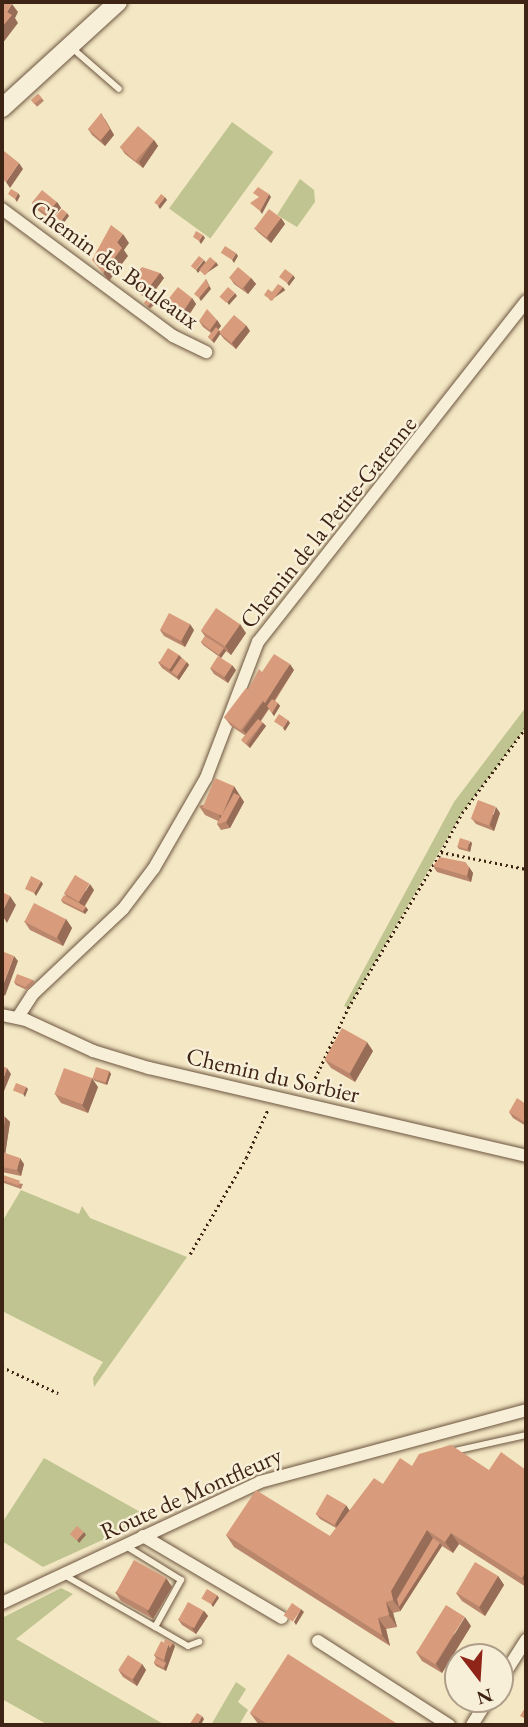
<!DOCTYPE html>
<style>
body{margin:0}
#map{position:relative;width:528px;height:1727px;overflow:hidden;background:#f4e7c3;font-family:"EB Garamond",serif}
div>[style]{position:absolute}
[style*='--x']{left:calc(var(--x)*1px);top:calc(var(--y)*1px);width:calc(var(--w)*1px);rotate:calc(var(--a)*1deg)}
.green>*{inset:0;background:#bfc491;transform-origin:0 0}
.path>*{height:2.5px;margin-top:-1.25px;transform-origin:0;background:repeating-linear-gradient(90deg,#3e2415 0 2px,transparent 0 5.5px)}
.roads{filter:drop-shadow(0 0 2px #6c5540) drop-shadow(0 0 2px #6c5540)}
.lane>*{height:6px;margin:-3px;padding:0 3px;transform-origin:3px;border-radius:3px;background:#f8efd8}
.street>*{height:12px;margin:-6px;padding:0 6px;transform-origin:6px;border-radius:6px;background:#f8efd8}
.secondary>*{height:18px;margin:-9px;padding:0 9px;transform-origin:9px;border-radius:9px;background:#f8efd8}
.wall>*{inset:0;background:#ba866c;transform-origin:0 0}
.shaded-wall>*{inset:0;background:#976d58;transform-origin:0 0}
.building>*{inset:0;background:#d89c7d;transform-origin:0 0}
span{translate:-50% -50%;white-space:nowrap;text-align:center;line-height:1.15;-webkit-text-stroke:5px #f8efd8;paint-order:stroke}
.street-label{font-size:24px;color:#3e2415}
.frame{position:absolute;inset:0;border:4px solid #3e2415;pointer-events:none}
.north{position:absolute;left:444px;top:1643px;width:70px;height:70px;box-sizing:border-box;background:#f8efd8;border:2px solid #ae9e8a;border-radius:50%;rotate:163deg;font-size:19px;font-weight:700;line-height:28px;text-align:center;color:#3e2415}
.north::after{content:'';display:block;margin:auto;width:24px;height:32px;background:#8f2418;clip-path:polygon(50% 0,100% 100%,50% 72%,0 100%)}
</style>
<div id="map">
<div class="green">
<div style="left:232px;top:122px;width:51px;height:107px;rotate:36deg"></div>
<div style="clip-path:polygon(300px 179px,314px 190px,315px 202px,297px 227px,277px 215px)"></div>
<div style="clip-path:polygon(526px 707px,526px 727px,462px 813px,348px 1008px,344px 1006px,454px 802px)"></div>
<div style="clip-path:polygon(21px 1190px,79px 1214px,82px 1206px,90px 1218px,187px 1257px,94px 1387px,93px 1378px,103px 1362px,2px 1311px,2px 1222px)"></div>
<div style="clip-path:polygon(44px 1458px,151px 1518px,43px 1567px,2px 1541px,2px 1523px)"></div>
<div style="clip-path:polygon(61px 1588px,73px 1594px,16px 1639px,165px 1725px,48px 1725px,2px 1699px,2px 1618px)"></div>
<div style="clip-path:polygon(236px 1682px,246px 1689px,238px 1702px,248px 1710px,239px 1725px,211px 1725px)"></div>
</div>
<div class="path">
<div style="--x:441;--y:852;--w:44;--a:-61.7"></div>
<div style="--x:462;--y:813;--w:107;--a:-53.3"></div>
<div style="--x:308;--y:1093;--w:94;--a:-64.8"></div>
<div style="--x:348;--y:1008;--w:182;--a:-59.2"></div>
<div style="--x:441;--y:852;--w:87;--a:11.3"></div>
<div style="--x:190;--y:1254;--w:111;--a:-59.7"></div>
<div style="--x:246;--y:1158;--w:54;--a:-65.8"></div>
<div style="--x:2;--y:1367;--w:62;--a:24.9"></div>
</div>
<div class="roads">
<div class="lane">
<div style="--x:72;--y:48;--w:62;--a:41.1"></div>
<div style="--x:450;--y:1452;--w:78;--a:-12.6"></div>
<div style="--x:64;--y:1575;--w:105;--a:29.7"></div>
<div style="--x:155;--y:1627;--w:54;--a:-61"></div>
<div style="--x:181;--y:1580;--w:65;--a:-148.3"></div>
<div style="--x:155;--y:1627;--w:38;--a:30"></div>
<div style="--x:188;--y:1646;--w:12;--a:-20"></div>
</div>
<div class="street">
<div style="--x:2;--y:209;--w:213;--a:36.6"></div>
<div style="--x:173;--y:336;--w:37;--a:26"></div>
<div style="--x:2;--y:1015;--w:25;--a:12"></div>
<div style="--x:26;--y:1020;--w:74;--a:24.8"></div>
<div style="--x:93;--y:1051;--w:59;--a:16.9"></div>
<div style="--x:149;--y:1068;--w:387;--a:13.1"></div>
<div style="--x:18;--y:1017;--w:27;--a:-57"></div>
<div style="--x:33;--y:994;--w:124;--a:-43.4"></div>
<div style="--x:123;--y:909;--w:51;--a:-52.9"></div>
<div style="--x:154;--y:868;--w:104;--a:-60"></div>
<div style="--x:206;--y:778;--w:146;--a:-69.1"></div>
<div style="--x:258;--y:642;--w:434;--a:-51.8"></div>
<div style="--x:143;--y:1536;--w:161;--a:30.5"></div>
<div style="--x:2;--y:1603;--w:285;--a:-25.1"></div>
<div style="--x:260;--y:1482;--w:276;--a:-15.1"></div>
<div style="--x:318;--y:1641;--w:156;--a:32.7"></div>
<div style="--x:500;--y:1681;--w:49;--a:-57.6"></div>
<div style="--x:472;--y:1725;--w:31;--a:-58"></div>
</div>
<div class="secondary">
<div style="--x:2;--y:108;--w:157;--a:-42.4"></div>
</div>
</div>
<div class="wall">
<div style="left:38px;top:94px;width:9px;height:9px;rotate:49deg"></div>
<div style="clip-path:polygon(105px 119px,114px 135px,105px 146px,92px 135px,88px 129px)"></div>
<div style="clip-path:polygon(154px 140px,158px 146px,143px 168px,125px 154px,121px 148px)"></div>
<div style="clip-path:polygon(57px 202px,61px 208px,51px 220px,36px 209px,32px 203px)"></div>
<div style="clip-path:polygon(281px 218px,285px 224px,271px 243px,259px 233px,254px 228px)"></div>
<div style="clip-path:polygon(160px 273px,164px 278px,151px 296px,157px 302px,150px 309px,144px 303px,147px 300px,133px 288px,128px 283px)"></div>
<div style="clip-path:polygon(230px 278px,251px 278px,256px 284px,248px 294px,234px 284px)"></div>
<div style="clip-path:polygon(192px 298px,196px 304px,187px 318px,170px 308px,166px 302px)"></div>
<div style="clip-path:polygon(217px 320px,221px 326px,218px 330px,220px 332px,250px 331px,236px 349px,224px 339px,220px 334px,214px 343px,208px 337px,211px 333px,203px 327px,199px 321px)"></div>
<div style="clip-path:polygon(160px 630px,194px 630px,185px 647px,164px 636px)"></div>
<div style="clip-path:polygon(201px 631px,246px 633px,231px 655px,226px 651px,221px 658px,203px 645px,201px 642px,205px 636px)"></div>
<div style="clip-path:polygon(179px 655px,189px 665px,179px 680px,162px 668px,158px 662px)"></div>
<div style="clip-path:polygon(210px 668px,236px 670px,228px 683px,214px 674px)"></div>
<div style="clip-path:polygon(294px 670px,275px 701px,280px 706px,274px 716px,269px 709px,261px 721px,266px 726px,250px 748px,242px 741px,246px 736px,231px 726px,225px 718px,262px 672px)"></div>
<div style="clip-path:polygon(240px 795px,240px 796px,244px 802px,230px 828px,221px 830px,217px 824px,218px 821px,205px 815px,199px 806px)"></div>
<div style="clip-path:polygon(500px 813px,494px 831px,476px 824px,472px 819px)"></div>
<div style="clip-path:polygon(472px 843px,470px 852px,459px 849px,457px 846px)"></div>
<div style="clip-path:polygon(465px 862px,473px 873px,471px 882px,437px 872px,433px 866px)"></div>
<div style="clip-path:polygon(94px 890px,85px 906px,88px 910px,85px 914px,63px 903px,61px 900px,66px 896px,64px 893px)"></div>
<div style="clip-path:polygon(66px 919px,72px 928px,63px 946px,30px 930px,24px 921px)"></div>
<div style="clip-path:polygon(33px 980px,35px 983px,27px 990px,16px 985px,14px 982px)"></div>
<div style="clip-path:polygon(373px 1051px,355px 1082px,331px 1068px,325px 1060px)"></div>
<div style="clip-path:polygon(109px 1071px,111px 1074px,107px 1085px,95px 1081px,92px 1078px)"></div>
<div style="clip-path:polygon(98px 1087px,88px 1113px,61px 1103px,55px 1094px)"></div>
<div style="clip-path:polygon(526px 1104px,526px 1126px,513px 1118px,509px 1112px)"></div>
<div style="clip-path:polygon(2px 1115px,5px 1117px,10px 1122px,5px 1153px,24px 1164px,21px 1176px,2px 1172px)"></div>
<div style="clip-path:polygon(2px 1180px,23px 1184px,21px 1189px,4px 1183px)"></div>
<div style="clip-path:polygon(412px 1466px,489px 1470px,526px 1470px,526px 1587px,459px 1544px,453px 1553px,442px 1546px,401px 1610px,401px 1611px,393px 1613px,397px 1627px,386px 1629px,390px 1646px,234px 1547px,226px 1535px,330px 1536px,336px 1528px,320px 1519px,316px 1514px,350px 1510px,383px 1484px)"></div>
<div style="clip-path:polygon(498px 1576px,504px 1585px,485px 1616px,462px 1601px,456px 1593px)"></div>
<div style="clip-path:polygon(166px 1578px,172px 1587px,153px 1619px,121px 1601px,115px 1592px)"></div>
<div style="clip-path:polygon(204px 1611px,208px 1616px,196px 1634px,182px 1625px,178px 1619px)"></div>
<div style="clip-path:polygon(471px 1626px,442px 1673px,422px 1661px,416px 1652px)"></div>
<div style="clip-path:polygon(175px 1646px,166px 1671px,156px 1666px,154px 1663px,156px 1658px,154px 1655px)"></div>
<div style="clip-path:polygon(142px 1664px,146px 1670px,137px 1686px,123px 1677px,119px 1671px)"></div>
<div style="clip-path:polygon(250px 1713px,399px 1725px,259px 1725px)"></div>
</div>
<div class="shaded-wall">
<div style="clip-path:polygon(12px 4px,18px 12px,15px 18px,18px 23px,2px 44px,2px 27px,7px 12px)"></div>
<div style="clip-path:polygon(101px 113px,114px 135px,105px 146px,101px 140px)"></div>
<div style="clip-path:polygon(154px 140px,158px 146px,143px 168px,139px 162px)"></div>
<div style="clip-path:polygon(19px 163px,23px 169px,10px 188px,6px 182px)"></div>
<div style="clip-path:polygon(18px 193px,20px 196px,17px 202px,15px 199px)"></div>
<div style="clip-path:polygon(269px 194px,271px 197px,262px 214px,260px 211px)"></div>
<div style="clip-path:polygon(165px 197px,167px 200px,160px 209px,158px 206px)"></div>
<div style="clip-path:polygon(57px 202px,61px 208px,51px 220px,47px 214px)"></div>
<div style="clip-path:polygon(67px 213px,69px 216px,63px 224px,61px 221px)"></div>
<div style="clip-path:polygon(281px 218px,285px 224px,271px 243px,267px 237px)"></div>
<div style="clip-path:polygon(123px 234px,129px 243px,124px 250px,128px 256px,109px 281px,103px 273px,117px 242px)"></div>
<div style="clip-path:polygon(203px 235px,205px 238px,201px 244px,199px 241px)"></div>
<div style="clip-path:polygon(236px 253px,238px 256px,234px 263px,232px 260px)"></div>
<div style="clip-path:polygon(204px 260px,206px 263px,198px 273px,196px 270px)"></div>
<div style="left:216px;top:262px;width:4px;height:17px;rotate:56deg"></div>
<div style="clip-path:polygon(160px 273px,164px 278px,147px 301px,143px 295px)"></div>
<div style="clip-path:polygon(293px 275px,295px 278px,289px 286px,287px 283px)"></div>
<div style="clip-path:polygon(251px 278px,256px 284px,248px 294px,244px 288px)"></div>
<div style="clip-path:polygon(206px 279px,211px 289px,201px 301px,199px 298px)"></div>
<div style="left:283px;top:287px;width:4px;height:18px;rotate:56deg"></div>
<div style="clip-path:polygon(235px 293px,237px 296px,229px 305px,227px 302px)"></div>
<div style="clip-path:polygon(192px 298px,196px 304px,187px 318px,183px 312px)"></div>
<div style="left:155px;top:299px;width:4px;height:10px;rotate:56deg"></div>
<div style="clip-path:polygon(217px 320px,221px 326px,214px 335px,210px 330px)"></div>
<div style="clip-path:polygon(246px 325px,250px 331px,236px 349px,232px 343px)"></div>
<div style="clip-path:polygon(219px 330px,221px 333px,214px 343px,212px 340px)"></div>
<div style="clip-path:polygon(190px 624px,194px 630px,185px 647px,181px 641px)"></div>
<div style="clip-path:polygon(240px 624px,246px 633px,231px 655px,225px 646px)"></div>
<div style="clip-path:polygon(224px 648px,226px 651px,221px 658px,219px 655px)"></div>
<div style="clip-path:polygon(179px 655px,183px 661px,171px 672px,169px 669px)"></div>
<div style="clip-path:polygon(187px 662px,189px 665px,179px 680px,177px 677px)"></div>
<div style="clip-path:polygon(290px 664px,294px 670px,249px 738px,243px 730px)"></div>
<div style="clip-path:polygon(232px 665px,236px 670px,228px 683px,224px 677px)"></div>
<div style="clip-path:polygon(278px 703px,280px 706px,274px 716px,272px 713px)"></div>
<div style="clip-path:polygon(288px 720px,290px 723px,285px 731px,283px 728px)"></div>
<div style="clip-path:polygon(263px 723px,266px 726px,250px 748px,248px 745px)"></div>
<div style="clip-path:polygon(234px 786px,244px 802px,230px 828px,226px 822px,223px 823px,219px 816px)"></div>
<div style="clip-path:polygon(496px 807px,500px 813px,494px 831px,490px 825px)"></div>
<div style="clip-path:polygon(470px 841px,472px 843px,470px 852px,468px 849px)"></div>
<div style="clip-path:polygon(469px 867px,473px 873px,471px 882px,467px 876px)"></div>
<div style="clip-path:polygon(41px 881px,43px 884px,36px 896px,34px 893px)"></div>
<div style="clip-path:polygon(90px 884px,94px 890px,83px 908px,79px 902px)"></div>
<div style="clip-path:polygon(10px 896px,16px 905px,7px 923px,2px 915px,2px 912px)"></div>
<div style="clip-path:polygon(86px 907px,88px 910px,85px 914px,83px 911px)"></div>
<div style="clip-path:polygon(66px 919px,72px 928px,63px 946px,57px 937px)"></div>
<div style="clip-path:polygon(14px 956px,18px 961px,5px 996px,2px 991px,2px 988px)"></div>
<div style="clip-path:polygon(367px 1042px,373px 1051px,355px 1082px,349px 1073px)"></div>
<div style="clip-path:polygon(7px 1068px,11px 1074px,4px 1091px,2px 1088px,2px 1082px)"></div>
<div style="clip-path:polygon(109px 1071px,111px 1074px,107px 1085px,105px 1082px)"></div>
<div style="clip-path:polygon(92px 1078px,98px 1087px,88px 1113px,82px 1105px)"></div>
<div style="clip-path:polygon(26px 1087px,28px 1089px,25px 1097px,23px 1094px)"></div>
<div style="clip-path:polygon(5px 1117px,10px 1122px,5px 1156px,2px 1151px,2px 1144px)"></div>
<div style="clip-path:polygon(20px 1158px,24px 1164px,21px 1176px,17px 1170px)"></div>
<div style="clip-path:polygon(346px 1505px,350px 1511px,339px 1530px,335px 1524px)"></div>
<div style="clip-path:polygon(427px 1530px,435px 1541px,440px 1543px,442px 1546px,401px 1610px,401px 1611px,393px 1600px,391px 1591px)"></div>
<div style="clip-path:polygon(84px 1532px,86px 1535px,79px 1543px,77px 1540px)"></div>
<div style="clip-path:polygon(451px 1533px,459px 1544px,453px 1553px,445px 1542px)"></div>
<div style="clip-path:polygon(526px 1571px,526px 1584px,522px 1578px)"></div>
<div style="clip-path:polygon(498px 1576px,504px 1585px,485px 1616px,479px 1607px)"></div>
<div style="clip-path:polygon(166px 1578px,172px 1587px,153px 1619px,147px 1611px)"></div>
<div style="clip-path:polygon(217px 1595px,219px 1598px,213px 1607px,211px 1604px)"></div>
<div style="clip-path:polygon(386px 1602px,393px 1613px,397px 1627px,389px 1615px)"></div>
<div style="clip-path:polygon(301px 1609px,304px 1612px,296px 1625px,294px 1622px)"></div>
<div style="clip-path:polygon(204px 1611px,208px 1616px,196px 1634px,192px 1628px)"></div>
<div style="clip-path:polygon(465px 1617px,471px 1626px,442px 1673px,436px 1664px)"></div>
<div style="clip-path:polygon(378px 1618px,386px 1629px,390px 1646px,382px 1635px)"></div>
<div style="clip-path:polygon(173px 1643px,175px 1646px,166px 1671px,164px 1668px,166px 1663px,164px 1660px,168px 1645px)"></div>
<div style="clip-path:polygon(142px 1664px,146px 1670px,137px 1686px,133px 1680px)"></div>
<div style="clip-path:polygon(202px 1716px,204px 1719px,201px 1725px,197px 1725px)"></div>
</div>
<div class="building">
<div style="clip-path:polygon(2px 2px,9px 2px,12px 4px,7px 12px,12px 15px,2px 27px)"></div>
<div style="clip-path:polygon(38px 94px,42px 98px,34px 104px,31px 100px)"></div>
<div style="clip-path:polygon(101px 113px,110px 129px,101px 140px,88px 129px)"></div>
<div style="left:138px;top:126px;width:21px;height:28px;rotate:41deg"></div>
<div style="clip-path:polygon(4px 151px,19px 163px,6px 182px,2px 179px,2px 155px)"></div>
<div style="clip-path:polygon(258px 187px,269px 194px,260px 211px,250px 203px,259px 197px,253px 193px)"></div>
<div style="clip-path:polygon(11px 189px,18px 193px,15px 199px,8px 194px)"></div>
<div style="left:42px;top:190px;width:19px;height:16px;rotate:39deg"></div>
<div style="left:161px;top:194px;width:5px;height:11px;rotate:37deg"></div>
<div style="clip-path:polygon(62px 209px,67px 213px,61px 221px,55px 217px)"></div>
<div style="left:269px;top:209px;width:15px;height:24px;rotate:37deg"></div>
<div style="clip-path:polygon(111px 225px,123px 234px,117px 242px,122px 248px,103px 273px,92px 260px)"></div>
<div style="clip-path:polygon(196px 231px,203px 235px,199px 241px,193px 237px)"></div>
<div style="left:225px;top:246px;width:13px;height:8px;rotate:32deg"></div>
<div style="left:199px;top:256px;width:6px;height:13px;rotate:39deg"></div>
<div style="left:210px;top:257px;width:8px;height:17px;rotate:40deg"></div>
<div style="clip-path:polygon(142px 267px,160px 273px,143px 295px,128px 283px)"></div>
<div style="left:238px;top:267px;width:17px;height:14px;rotate:40deg"></div>
<div style="left:285px;top:269px;width:10px;height:10px;rotate:37deg"></div>
<div style="clip-path:polygon(206px 279px,209px 286px,199px 298px,194px 294px)"></div>
<div style="clip-path:polygon(278px 284px,283px 287px,272px 301px,264px 295px,268px 289px,272px 292px)"></div>
<div style="clip-path:polygon(178px 287px,192px 298px,183px 312px,166px 302px)"></div>
<div style="left:228px;top:287px;width:9px;height:13px;rotate:41deg"></div>
<div style="clip-path:polygon(151px 295px,155px 299px,148px 306px,144px 303px)"></div>
<div style="clip-path:polygon(207px 309px,217px 320px,210px 330px,199px 321px)"></div>
<div style="left:234px;top:315px;width:16px;height:23px;rotate:40deg"></div>
<div style="clip-path:polygon(216px 327px,219px 330px,212px 340px,208px 337px)"></div>
<div style="left:216px;top:608px;width:29px;height:27px;rotate:34deg"></div>
<div style="left:169px;top:613px;width:24px;height:19px;rotate:28deg"></div>
<div style="clip-path:polygon(205px 636px,224px 648px,219px 655px,201px 642px)"></div>
<div style="left:168px;top:648px;width:13px;height:17px;rotate:32deg"></div>
<div style="clip-path:polygon(274px 654px,290px 664px,265px 703px,263px 701px,248px 690px,259px 669px,262px 672px)"></div>
<div style="left:218px;top:656px;width:17px;height:14px;rotate:33deg"></div>
<div style="left:181px;top:658px;width:7px;height:17px;rotate:34deg"></div>
<div style="left:246px;top:688px;width:21px;height:37px;rotate:37deg"></div>
<div style="clip-path:polygon(272px 699px,278px 703px,272px 713px,267px 706px)"></div>
<div style="left:279px;top:714px;width:11px;height:9px;rotate:34deg"></div>
<div style="left:258px;top:719px;width:6px;height:27px;rotate:39deg"></div>
<div style="left:215px;top:778px;width:21px;height:32px;rotate:23deg"></div>
<div style="clip-path:polygon(234px 793px,240px 796px,226px 822px,217px 824px)"></div>
<div style="left:478px;top:800px;width:19px;height:20px;rotate:21deg"></div>
<div style="left:460px;top:838px;width:10px;height:9px;rotate:17deg"></div>
<div style="clip-path:polygon(440px 857px,465px 862px,469px 867px,467px 876px,433px 866px)"></div>
<div style="left:75px;top:875px;width:17px;height:21px;rotate:31deg"></div>
<div style="clip-path:polygon(31px 876px,41px 881px,34px 893px,25px 889px)"></div>
<div style="clip-path:polygon(2px 892px,10px 896px,2px 912px)"></div>
<div style="clip-path:polygon(64px 895px,86px 907px,83px 911px,61px 900px)"></div>
<div style="left:34px;top:903px;width:36px;height:21px;rotate:27deg"></div>
<div style="clip-path:polygon(4px 952px,14px 956px,2px 988px,2px 957px)"></div>
<div style="clip-path:polygon(17px 974px,33px 980px,25px 987px,14px 982px)"></div>
<div style="left:342px;top:1028px;width:29px;height:36px;rotate:29deg"></div>
<div style="clip-path:polygon(2px 1066px,7px 1068px,2px 1082px)"></div>
<div style="left:96px;top:1067px;width:14px;height:12px;rotate:17deg"></div>
<div style="left:64px;top:1068px;width:30px;height:28px;rotate:20deg"></div>
<div style="left:16px;top:1083px;width:11px;height:8px;rotate:22deg"></div>
<div style="clip-path:polygon(517px 1098px,526px 1104px,526px 1123px,509px 1112px)"></div>
<div style="clip-path:polygon(2px 1115px,5px 1117px,2px 1144px)"></div>
<div style="clip-path:polygon(2px 1152px,20px 1158px,17px 1170px,2px 1167px)"></div>
<div style="left:3px;top:1175px;width:18px;height:5px;rotate:19deg"></div>
<div style="clip-path:polygon(451px 1445px,489px 1470px,501px 1452px,526px 1470px,526px 1571px,522px 1578px,451px 1533px,445px 1542px,427px 1530px,391px 1591px,393px 1600px,386px 1602px,389px 1615px,378px 1618px,382px 1635px,226px 1535px,256px 1490px,330px 1536px,374px 1478px,383px 1484px,400px 1458px,412px 1466px,419px 1454px)"></div>
<div style="left:327px;top:1494px;width:22px;height:23px;rotate:30deg"></div>
<div style="left:77px;top:1526px;width:9px;height:11px;rotate:41deg"></div>
<div style="clip-path:polygon(433px 1538px,440px 1543px,399px 1607px,397px 1599px)"></div>
<div style="left:134px;top:1560px;width:37px;height:37px;rotate:29deg"></div>
<div style="left:475px;top:1562px;width:27px;height:36px;rotate:31deg"></div>
<div style="left:207px;top:1589px;width:12px;height:11px;rotate:31deg"></div>
<div style="left:188px;top:1602px;width:18px;height:20px;rotate:29deg"></div>
<div style="left:292px;top:1603px;width:11px;height:15px;rotate:34deg"></div>
<div style="left:446px;top:1605px;width:22px;height:56px;rotate:32deg"></div>
<div style="clip-path:polygon(165px 1639px,173px 1643px,170px 1648px,168px 1645px,164px 1643px)"></div>
<div style="clip-path:polygon(161px 1641px,168px 1645px,164px 1660px,154px 1655px)"></div>
<div style="clip-path:polygon(288px 1654px,399px 1725px,269px 1725px,250px 1713px)"></div>
<div style="left:128px;top:1655px;width:17px;height:18px;rotate:33deg"></div>
<div style="left:156px;top:1658px;width:11px;height:5px;rotate:27deg"></div>
<div style="clip-path:polygon(526px 1706px,526px 1719px,520px 1716px)"></div>
<div style="clip-path:polygon(197px 1713px,202px 1716px,197px 1725px,189px 1725px)"></div>
</div>
<div class="street-label">
<span style="left:115px;top:264px;rotate:36deg">Chemin des Bouleaux</span>
<span style="left:328px;top:522px;rotate:-51deg">Chemin de la Petite-Garenne</span>
<span style="left:273px;top:1075px;rotate:13deg">Chemin du Sorbier</span>
<span style="left:191px;top:1493px;rotate:-24deg">Route de Montfleury</span>
</div>
<div class="frame"></div>
<div class="north">N</div>
</div>
